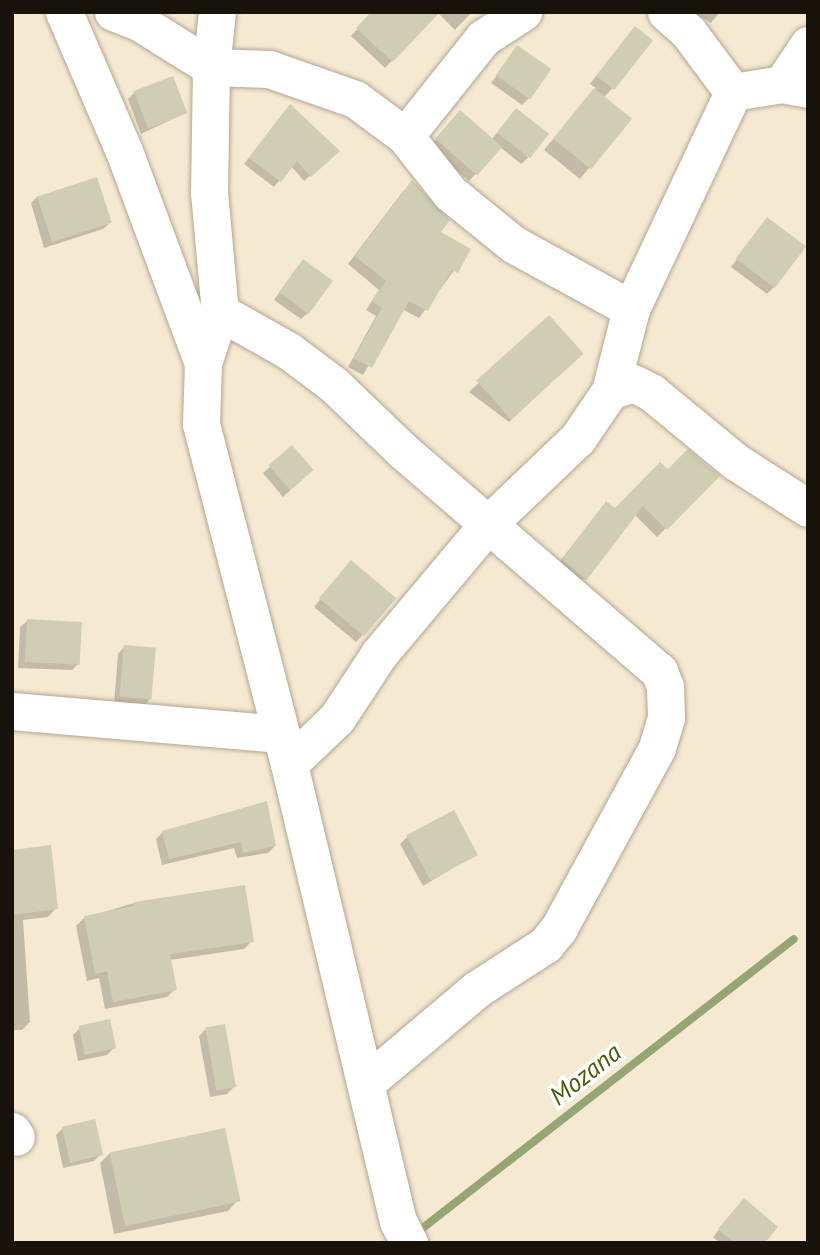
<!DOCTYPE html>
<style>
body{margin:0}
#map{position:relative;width:820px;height:1255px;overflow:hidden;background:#f6e9d2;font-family:"PT Sans",sans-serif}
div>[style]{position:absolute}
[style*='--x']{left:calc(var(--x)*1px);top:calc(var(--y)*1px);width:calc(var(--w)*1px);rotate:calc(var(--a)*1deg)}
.shadow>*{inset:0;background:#0003}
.stream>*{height:8px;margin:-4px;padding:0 4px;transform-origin:4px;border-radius:4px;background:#95a674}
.building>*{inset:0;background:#cfceb4;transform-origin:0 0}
.roads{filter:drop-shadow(0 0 2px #b3a791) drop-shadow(0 0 2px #b3a791)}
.minor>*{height:37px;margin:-18.5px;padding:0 18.5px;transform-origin:18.5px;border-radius:18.5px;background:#fff}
span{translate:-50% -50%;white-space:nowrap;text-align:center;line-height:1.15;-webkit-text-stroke:7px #fff;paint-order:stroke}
.water-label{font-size:26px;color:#485c0c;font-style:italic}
.frame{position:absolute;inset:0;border:14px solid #17130b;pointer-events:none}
</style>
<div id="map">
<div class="shadow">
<div style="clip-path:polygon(373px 12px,421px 30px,385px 68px,351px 36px)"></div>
<div style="clip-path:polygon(437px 12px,472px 12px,455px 30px)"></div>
<div style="clip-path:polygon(693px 12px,720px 12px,711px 23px)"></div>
<div style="clip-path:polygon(628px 35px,612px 89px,603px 98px,629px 119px,580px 179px,544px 150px,596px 88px,590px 84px)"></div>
<div style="clip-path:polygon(517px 48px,529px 98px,522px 105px,491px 83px)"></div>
<div style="clip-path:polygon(135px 92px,185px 113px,141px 134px,128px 99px)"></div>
<div style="clip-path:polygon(284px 112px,332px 157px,304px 181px,291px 166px,274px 187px,244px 164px)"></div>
<div style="clip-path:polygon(510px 117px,528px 158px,521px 164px,500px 147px,469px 181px,430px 147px,453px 119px,491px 140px)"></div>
<div style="clip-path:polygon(404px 190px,438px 233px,469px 250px,419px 318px,402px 309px,363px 375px,348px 367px,376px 316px,366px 310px,379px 290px,348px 264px)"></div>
<div style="clip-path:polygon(38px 196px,110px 223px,103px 229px,44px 248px,31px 203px)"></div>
<div style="clip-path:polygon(761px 226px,774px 287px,767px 294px,731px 267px)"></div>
<div style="clip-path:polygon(297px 268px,308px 313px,301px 319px,274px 300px)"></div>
<div style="clip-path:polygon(549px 318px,572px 363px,509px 422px,469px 392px)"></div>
<div style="clip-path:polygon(292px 447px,305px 477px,283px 497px,263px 473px)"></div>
<div style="clip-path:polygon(668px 471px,718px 476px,657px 537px,634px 514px,576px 588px,554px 569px,598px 512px,615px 510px)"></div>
<div style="clip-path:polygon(345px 569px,362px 636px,356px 642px,314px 607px)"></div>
<div style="clip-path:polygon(27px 621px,78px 664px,72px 670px,18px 668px,20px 627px)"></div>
<div style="clip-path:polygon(124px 647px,150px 699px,143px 706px,114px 704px,118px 654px)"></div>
<div style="clip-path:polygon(163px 832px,275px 846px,268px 853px,237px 858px,234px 848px,162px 865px,156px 839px)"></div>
<div style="clip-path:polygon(407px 837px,476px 854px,423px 886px,400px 844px)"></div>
<div style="clip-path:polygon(12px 851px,56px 908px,48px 917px,23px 920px,30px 1022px,22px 1030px,12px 1030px)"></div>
<div style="clip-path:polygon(134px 903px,252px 941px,244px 949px,170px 960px,175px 989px,167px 997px,105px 1009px,99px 978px,87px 981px,76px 926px,84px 918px)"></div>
<div style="clip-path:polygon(80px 1028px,114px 1048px,107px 1055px,78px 1061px,73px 1035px)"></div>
<div style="clip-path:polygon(206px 1029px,234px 1087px,227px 1094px,210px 1097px,199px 1036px)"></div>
<div style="clip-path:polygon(63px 1128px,101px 1154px,94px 1161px,63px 1168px,56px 1135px)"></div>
<div style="clip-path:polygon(110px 1153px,238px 1200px,228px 1211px,114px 1234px,100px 1163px)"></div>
<div style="clip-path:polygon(737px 1207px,763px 1243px,720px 1243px,713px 1237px)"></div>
</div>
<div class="stream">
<div style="--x:415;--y:1234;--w:480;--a:-37.9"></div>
</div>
<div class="building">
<div style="clip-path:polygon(371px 12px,440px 12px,393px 62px,356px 28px)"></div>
<div style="left:635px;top:26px;width:23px;height:63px;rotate:38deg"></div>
<div style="left:517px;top:45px;width:42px;height:37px;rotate:35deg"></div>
<div style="left:173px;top:76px;width:40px;height:42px;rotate:69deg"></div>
<div style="left:594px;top:88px;width:49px;height:65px;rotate:39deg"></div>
<div style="clip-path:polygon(290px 104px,340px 151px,311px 177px,297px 161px,281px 182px,249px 158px)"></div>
<div style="left:516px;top:108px;width:42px;height:31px;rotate:38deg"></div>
<div style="left:460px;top:110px;width:56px;height:38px;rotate:41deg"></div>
<div style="left:97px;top:177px;width:48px;height:63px;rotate:72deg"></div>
<div style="clip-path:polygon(412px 180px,450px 220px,441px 232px,471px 249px,458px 273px,452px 270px,443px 284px,428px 311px,409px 301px,372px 368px,354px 358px,382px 308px,372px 301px,386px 281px,355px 256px)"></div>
<div style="left:767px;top:217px;width:49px;height:52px;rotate:37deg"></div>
<div style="left:303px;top:259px;width:37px;height:41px;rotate:36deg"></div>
<div style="left:549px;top:315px;width:52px;height:98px;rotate:48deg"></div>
<div style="left:292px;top:445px;width:33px;height:31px;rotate:49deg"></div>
<div style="clip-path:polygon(688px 449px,720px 476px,667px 530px,643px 506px,586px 581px,562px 560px,606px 501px,615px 508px,660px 462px,668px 469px)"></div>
<div style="left:351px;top:560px;width:59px;height:50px;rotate:40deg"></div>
<div style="left:27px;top:619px;width:55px;height:43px;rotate:3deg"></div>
<div style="left:124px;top:645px;width:32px;height:52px;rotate:5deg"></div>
<div style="clip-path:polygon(267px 801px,276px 846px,243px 853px,241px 842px,169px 859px,162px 831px)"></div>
<div style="left:454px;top:810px;width:51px;height:54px;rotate:62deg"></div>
<div style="clip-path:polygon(51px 845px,58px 909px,12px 915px,12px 850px)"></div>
<div style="clip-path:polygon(245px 885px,254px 942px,170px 954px,177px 990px,113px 1002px,107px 971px,95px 974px,84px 916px,133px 906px,134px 902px)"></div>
<div style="left:110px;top:1019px;width:30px;height:32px;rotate:78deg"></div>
<div style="left:225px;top:1024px;width:64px;height:20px;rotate:80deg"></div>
<div style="left:95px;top:1119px;width:37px;height:34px;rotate:77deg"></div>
<div style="left:225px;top:1128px;width:75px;height:118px;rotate:78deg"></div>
<div style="clip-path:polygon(744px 1198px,778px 1227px,765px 1243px,734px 1243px,718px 1229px)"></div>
</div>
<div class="roads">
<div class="minor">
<div style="--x:64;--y:12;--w:151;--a:66.7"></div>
<div style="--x:124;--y:151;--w:226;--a:69.6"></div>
<div style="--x:113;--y:12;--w:28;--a:21"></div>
<div style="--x:139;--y:22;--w:85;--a:32"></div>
<div style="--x:211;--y:67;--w:58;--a:2"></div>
<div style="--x:269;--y:69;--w:91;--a:19.2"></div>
<div style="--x:355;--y:99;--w:62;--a:36.5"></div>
<div style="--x:405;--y:136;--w:73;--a:51.7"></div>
<div style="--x:450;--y:193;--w:81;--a:39"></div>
<div style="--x:513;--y:244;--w:135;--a:28.8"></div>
<div style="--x:217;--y:12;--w:55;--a:96.2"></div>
<div style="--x:211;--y:67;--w:125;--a:90.9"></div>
<div style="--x:209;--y:192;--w:121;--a:84.8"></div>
<div style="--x:220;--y:312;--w:54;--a:108.4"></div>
<div style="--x:203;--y:363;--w:61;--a:91.9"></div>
<div style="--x:201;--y:424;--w:351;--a:75.5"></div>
<div style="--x:289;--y:764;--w:470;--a:76.6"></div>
<div style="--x:398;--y:1221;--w:25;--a:63"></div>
<div style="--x:666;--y:12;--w:31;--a:42"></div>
<div style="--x:689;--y:33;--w:74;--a:53.3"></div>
<div style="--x:782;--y:84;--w:47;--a:-56.3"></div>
<div style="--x:733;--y:92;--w:50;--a:-9.3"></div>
<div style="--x:782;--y:84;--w:26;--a:11"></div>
<div style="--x:405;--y:136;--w:125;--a:-51.5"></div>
<div style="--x:483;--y:38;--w:48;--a:-33"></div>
<div style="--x:220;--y:312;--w:79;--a:29.5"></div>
<div style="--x:289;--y:351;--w:55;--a:36.9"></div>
<div style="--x:333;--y:384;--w:97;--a:43.7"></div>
<div style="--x:403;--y:451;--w:338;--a:40.7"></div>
<div style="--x:659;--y:671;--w:17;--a:69"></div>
<div style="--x:665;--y:687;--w:31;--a:88"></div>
<div style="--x:666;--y:718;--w:31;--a:107"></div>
<div style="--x:657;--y:748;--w:205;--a:118.6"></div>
<div style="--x:559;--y:928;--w:22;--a:129"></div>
<div style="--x:545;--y:945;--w:81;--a:147.1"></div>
<div style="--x:477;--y:989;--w:144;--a:139.8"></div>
<div style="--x:610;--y:391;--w:24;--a:-19"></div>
<div style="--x:633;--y:383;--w:20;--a:27"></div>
<div style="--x:651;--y:392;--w:110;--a:39.5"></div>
<div style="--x:736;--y:462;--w:85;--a:32.6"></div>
<div style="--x:12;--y:711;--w:267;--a:4.9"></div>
<div style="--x:289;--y:764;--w:66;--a:-43.8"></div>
<div style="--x:337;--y:718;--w:77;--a:-56.7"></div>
<div style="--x:379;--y:654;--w:171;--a:-50"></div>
<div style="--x:489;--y:523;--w:123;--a:-43.7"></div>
<div style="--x:578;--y:438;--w:57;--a:-55.8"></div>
<div style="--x:610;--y:391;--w:85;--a:-75.6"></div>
<div style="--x:631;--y:309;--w:240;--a:-64.8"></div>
<div style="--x:12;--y:1131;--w:7;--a:56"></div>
</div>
</div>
<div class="water-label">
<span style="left:585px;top:1074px;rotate:-38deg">Mozana</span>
</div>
<div class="frame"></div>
</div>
